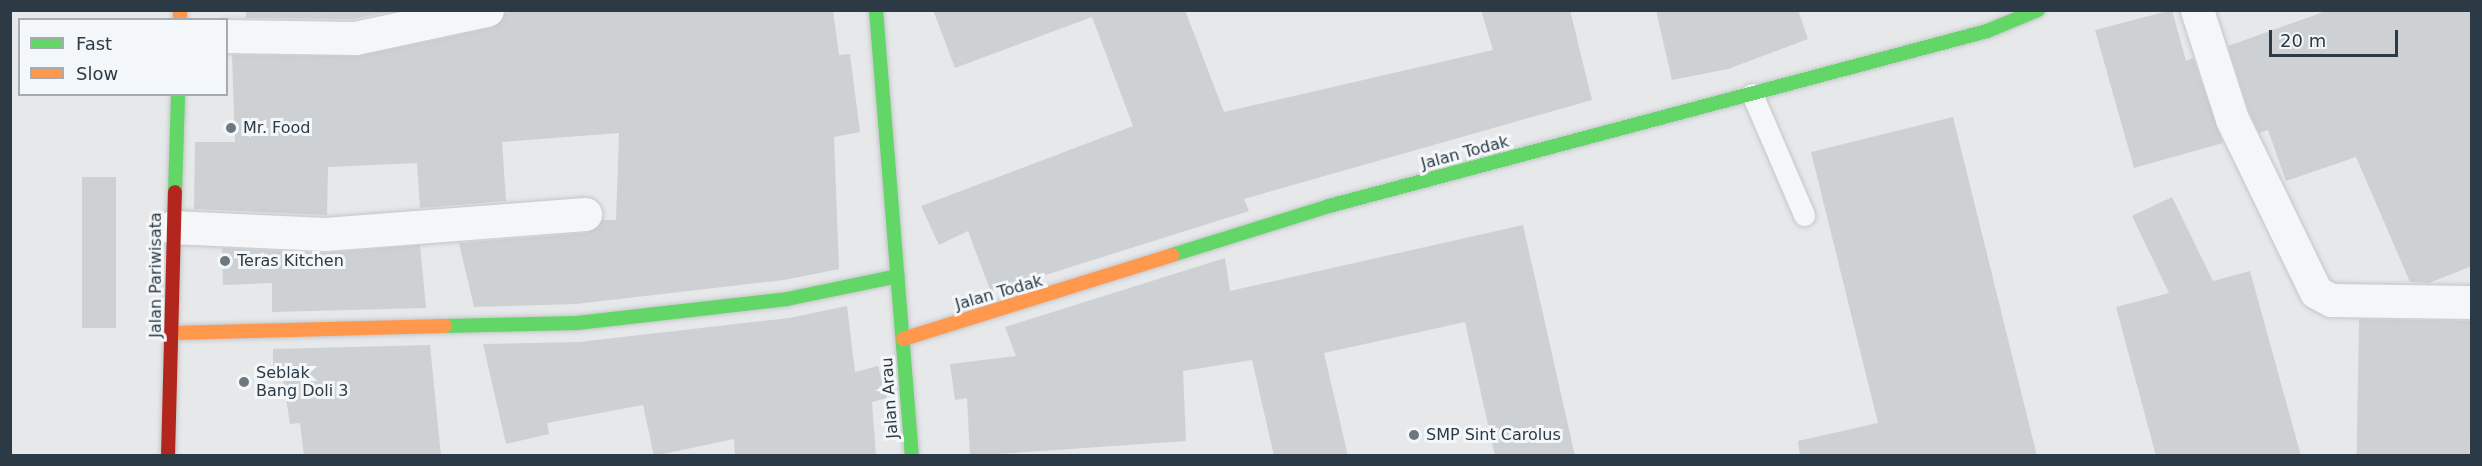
<!DOCTYPE html>
<style>
body{margin:0}
#map{position:relative;width:2482px;height:466px;overflow:hidden;background:#e6e8ea;font-family:"DejaVu Sans",sans-serif}
div>[style]{position:absolute}
[style*='--x']{left:calc(var(--x)*1px);top:calc(var(--y)*1px);width:calc(var(--w)*1px);rotate:calc(var(--a)*1deg)}
.building>*{inset:0;background:#ced1d3;transform-origin:0 0}
.roads{filter:drop-shadow(0 0 2px #c4c6c8) drop-shadow(0 0 2px #c4c6c8)}
.lane>*{height:21px;margin:-10.5px;padding:0 10.5px;transform-origin:10.5px;border-radius:10.5px;background:#f5f6f7}
.street>*{height:33px;margin:-16.5px;padding:0 16.5px;transform-origin:16.5px;border-radius:16.5px;background:#f5f6f7}
.fast>*{height:14px;margin:-7px;padding:0 7px;transform-origin:7px;border-radius:7px;background:#63d668}
.slow>*{height:14px;margin:-7px;padding:0 7px;transform-origin:7px;border-radius:7px;background:#ff974d}
.jam>*{height:14px;margin:-7px;padding:0 7px;transform-origin:7px;border-radius:7px;background:#b3261e}
.dots>*{width:16px;height:16px;translate:-50% -50%;box-sizing:border-box;border:3px solid #f4f7f9;border-radius:50%}
span{translate:-50% -50%;white-space:nowrap;text-align:center;line-height:1.15;-webkit-text-stroke:6px #f4f7f9;paint-order:stroke}
.poi-label{font-size:16px;color:#2b3a45}
.left{translate:0 -50%;text-align:left}
.street-label{font-size:16px;color:#2b3a45}
.frame{position:absolute;inset:0;border:12px solid #2b3a45;pointer-events:none}
.legend{position:absolute;left:18px;top:18px;width:210px;height:78px;box-sizing:border-box;background:#f4f7f9;border:2px solid #a4abb1;margin:0;padding:8px 10px;list-style:none;font-size:18px;color:#2b3a45}
.legend li{display:flex;align-items:center;gap:12px;height:30px}
.legend b{width:30px;border:2px solid #a4abb1}
.scale{position:absolute;left:2269px;top:30px;width:129px;height:27px;box-sizing:border-box;border:3px solid #2b3a45;border-top:0;padding-left:8px;font-size:18px;line-height:21px;white-space:nowrap;color:#2b3a45;-webkit-text-stroke:4px #f4f7f9;paint-order:stroke}
</style>
<div id="map">
<div class="building">
<div style="clip-path:polygon(246px 10px,388px 10px,388px 12px,353px 19px,246px 18px)"></div>
<div style="clip-path:polygon(519px 10px,833px 10px,839px 55px,850px 54px,860px 132px,834px 137px,839px 269px,784px 280px,576px 304px,474px 307px,459px 243px,586px 233px,602px 220px,616px 220px,619px 133px,502px 142px,506px 201px,420px 208px,417px 163px,328px 167px,327px 215px,194px 209px,195px 142px,235px 142px,232px 55px,359px 56px,491px 28px,505px 13px)"></div>
<div style="clip-path:polygon(933px 10px,1185px 10px,1224px 112px,1493px 50px,1481px 10px,1570px 10px,1592px 100px,1244px 199px,1249px 211px,991px 292px,968px 231px,939px 245px,921px 206px,1133px 126px,1092px 17px,955px 68px)"></div>
<div style="clip-path:polygon(1656px 10px,1798px 10px,1808px 39px,1728px 69px,1672px 80px)"></div>
<div style="clip-path:polygon(2172px 10px,2186px 61px,2193px 58px,2223px 143px,2134px 168px,2095px 30px)"></div>
<div style="clip-path:polygon(2329px 10px,2472px 10px,2472px 266px,2429px 283px,2410px 282px,2356px 157px,2286px 181px,2268px 130px,2259px 133px,2249px 112px,2228px 46px)"></div>
<div style="clip-path:polygon(1953px 117px,2037px 456px,1800px 456px,1798px 441px,1878px 423px,1811px 152px)"></div>
<div style="left:82px;top:177px;width:34px;height:151px"></div>
<div style="clip-path:polygon(2172px 197px,2213px 281px,2250px 271px,2301px 456px,2156px 456px,2116px 307px,2169px 293px,2132px 216px)"></div>
<div style="clip-path:polygon(1523px 225px,1575px 456px,1495px 456px,1465px 322px,1324px 353px,1348px 456px,1274px 456px,1252px 360px,1183px 371px,1186px 441px,970px 456px,967px 398px,955px 400px,950px 364px,1016px 356px,1005px 327px,1225px 258px,1230px 291px)"></div>
<div style="clip-path:polygon(420px 245px,426px 308px,272px 312px,272px 283px,223px 285px,222px 248px,324px 253px)"></div>
<div style="clip-path:polygon(847px 306px,855px 372px,878px 366px,887px 398px,872px 402px,876px 456px,735px 456px,734px 439px,654px 456px,643px 405px,547px 423px,549px 434px,506px 444px,483px 344px,579px 342px,789px 318px)"></div>
<div style="left:2359px;top:319px;width:113px;height:138px;rotate:1deg"></div>
<div style="clip-path:polygon(430px 345px,441px 456px,304px 456px,300px 423px,290px 424px,283px 379px,273px 379px,273px 349px)"></div>
</div>
<div class="roads">
<div class="lane">
<div style="--x:1752;--y:94;--w:132;--a:66.7"></div>
</div>
<div class="street">
<div style="--x:2197;--y:10;--w:114;--a:72.2"></div>
<div style="--x:2232;--y:119;--w:192;--a:64.1"></div>
<div style="--x:2316;--y:292;--w:17;--a:28"></div>
<div style="--x:2331;--y:300;--w:141;--a:0.8"></div>
<div style="--x:226;--y:36;--w:129;--a:0.9"></div>
<div style="--x:355;--y:38;--w:135;--a:-12"></div>
<div style="--x:172;--y:227;--w:153;--a:2.6"></div>
<div style="--x:325;--y:234;--w:261;--a:-4.4"></div>
</div>
<div class="fast">
<div style="--x:876;--y:10;--w:447;--a:85.4"></div>
<div style="--x:175;--y:192;--w:98;--a:-88.2"></div>
<div style="--x:1172;--y:255;--w:164;--a:-17.3"></div>
<div style="--x:1329;--y:206;--w:681;--a:-14.89"></div>
<div style="--x:1987;--y:31;--w:55;--a:-22.4"></div>
<div style="--x:445;--y:326;--w:132;--a:-1.3"></div>
<div style="--x:577;--y:323;--w:211;--a:-6.5"></div>
<div style="--x:787;--y:299;--w:113;--a:-11.7"></div>
</div>
<div class="slow">
<div style="--x:180;--y:10;--w:10;--a:90"></div>
<div style="--x:173;--y:333;--w:272;--a:-1.5"></div>
<div style="--x:903;--y:339;--w:282;--a:-17.3"></div>
</div>
<div class="jam">
<div style="--x:168;--y:456;--w:264;--a:-88.5"></div>
</div>
</div>
<div class="dots">
<div style="left:231px;top:128px;background:#6c777f"></div>
<div style="left:225px;top:261px;background:#6c777f"></div>
<div style="left:244px;top:382px;background:#6c777f"></div>
<div style="left:1414px;top:435px;background:#6c777f"></div>
</div>
<div class="poi-label">
<span class="left" style="left:243px;top:128px">Mr. Food</span>
<span class="left" style="left:237px;top:261px">Teras Kitchen</span>
<span class="left" style="left:256px;top:382px">Seblak<br>Bang Doli 3</span>
<span class="left" style="left:1426px;top:435px">SMP Sint Carolus</span>
</div>
<div class="street-label">
<span style="left:1465px;top:153px;rotate:-15deg">Jalan Todak</span>
<span style="left:156px;top:275px;rotate:-90deg">Jalan Pariwisata</span>
<span style="left:999px;top:293px;rotate:-16deg">Jalan Todak</span>
<span style="left:890px;top:398px;rotate:-94deg">Jalan Arau</span>
</div>
<div class="frame"></div>
<ul class="legend">
<li><b style="height:8px;background:#63d668"></b>Fast</li>
<li><b style="height:8px;background:#ff974d"></b>Slow</li>
</ul>
<div class="scale">20 m</div>
</div>
